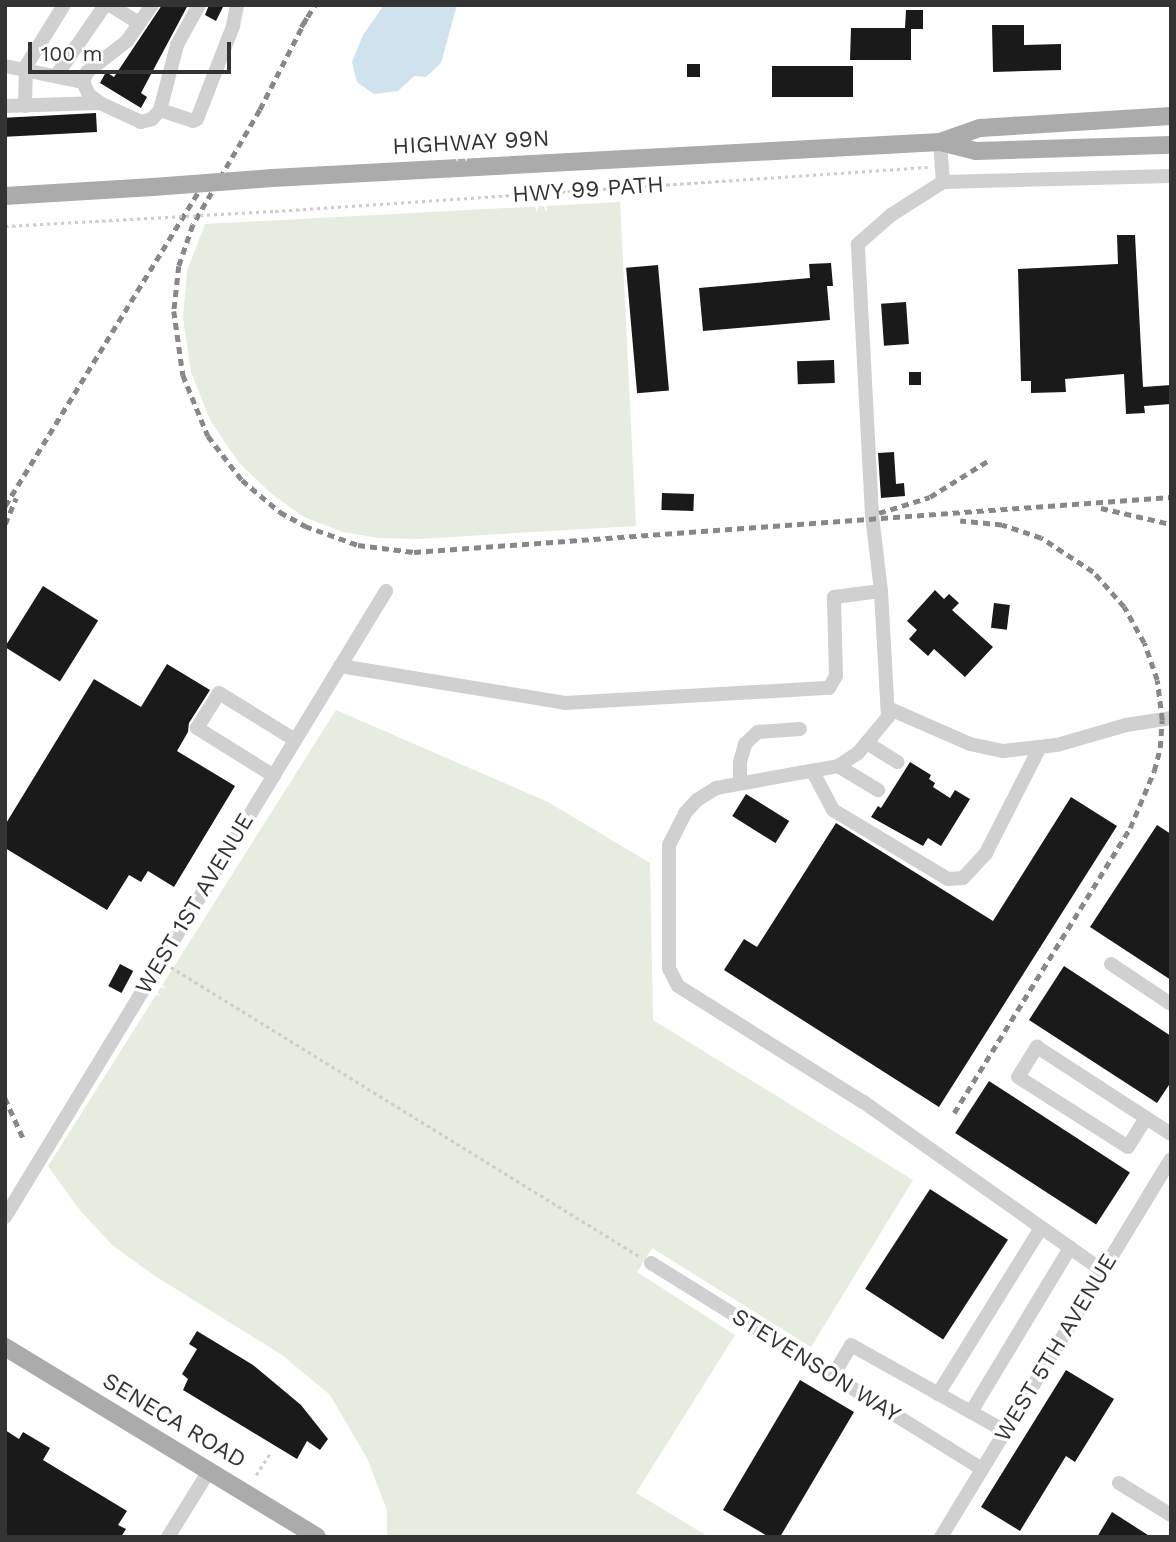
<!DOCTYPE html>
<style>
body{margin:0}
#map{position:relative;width:1176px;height:1542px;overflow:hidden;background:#fff;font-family:"Work Sans",sans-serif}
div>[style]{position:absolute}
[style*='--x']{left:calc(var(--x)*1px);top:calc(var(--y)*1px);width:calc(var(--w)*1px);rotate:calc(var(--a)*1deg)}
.green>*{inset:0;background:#e6ecdf}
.water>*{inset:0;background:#cfe2ee}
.building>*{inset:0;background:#1a1a1a;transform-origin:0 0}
.path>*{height:2.5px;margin-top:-1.25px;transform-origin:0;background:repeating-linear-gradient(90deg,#cdcdcd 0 3.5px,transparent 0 7px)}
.minor>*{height:14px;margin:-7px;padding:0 7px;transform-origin:7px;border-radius:7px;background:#d0d0d0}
.major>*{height:18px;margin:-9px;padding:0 9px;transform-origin:9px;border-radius:9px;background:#ababab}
.rail>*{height:4.5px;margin-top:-2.25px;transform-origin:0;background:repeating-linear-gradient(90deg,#888 0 7px,transparent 0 12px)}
.path-bridge>*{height:2.5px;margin-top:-1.25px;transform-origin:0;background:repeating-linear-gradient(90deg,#cdcdcd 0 3.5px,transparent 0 7px)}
.major-bridge>*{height:18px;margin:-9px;padding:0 9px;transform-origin:9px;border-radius:9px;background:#ababab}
span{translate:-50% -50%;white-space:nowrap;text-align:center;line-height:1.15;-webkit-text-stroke:7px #fff;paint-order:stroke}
.street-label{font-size:23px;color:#333}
.frame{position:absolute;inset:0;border:7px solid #333;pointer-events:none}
.scale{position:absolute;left:28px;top:42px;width:203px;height:32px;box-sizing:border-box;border:4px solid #333;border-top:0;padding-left:9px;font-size:21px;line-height:24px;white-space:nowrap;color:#333;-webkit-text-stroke:5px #fff;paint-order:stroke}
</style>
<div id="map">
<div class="green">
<div style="clip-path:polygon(620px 202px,636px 526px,417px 539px,379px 538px,343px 532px,304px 517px,273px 495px,239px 463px,210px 420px,191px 372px,183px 318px,187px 271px,205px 224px)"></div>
<div style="clip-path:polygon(336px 710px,548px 802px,650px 863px,653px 1020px,913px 1180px,811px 1347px,652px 1248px,637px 1272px,735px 1335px,636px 1493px,709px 1537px,387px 1537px,387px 1510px,367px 1458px,330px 1395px,282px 1355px,155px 1276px,112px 1245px,78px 1208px,48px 1166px)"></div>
</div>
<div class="water">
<div style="clip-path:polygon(384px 5px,457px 5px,441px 63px,426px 77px,414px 76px,398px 91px,374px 94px,357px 82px,352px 62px,363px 35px)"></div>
</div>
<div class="building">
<div style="clip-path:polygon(162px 5px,188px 5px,141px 93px,147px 97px,141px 108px,100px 83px,106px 72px,114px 77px)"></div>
<div style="clip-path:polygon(209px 5px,224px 5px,216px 21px,205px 15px)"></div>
<div style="clip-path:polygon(906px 10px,923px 10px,923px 29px,911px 29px,911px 60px,850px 60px,851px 28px,905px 28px)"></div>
<div style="clip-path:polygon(992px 25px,1024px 25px,1024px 45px,1061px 44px,1061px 70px,993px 72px)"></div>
<div style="left:687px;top:64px;width:13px;height:13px"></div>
<div style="left:772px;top:66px;width:81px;height:31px"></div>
<div style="left:96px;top:113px;width:19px;height:91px;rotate:87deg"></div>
<div style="clip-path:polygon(1117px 235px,1135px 235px,1143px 387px,1171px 385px,1171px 404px,1144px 406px,1145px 413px,1126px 414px,1124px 374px,1065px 379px,1066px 392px,1031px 393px,1031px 381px,1021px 381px,1018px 269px,1118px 264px)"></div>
<div style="clip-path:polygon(831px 263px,833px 286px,827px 286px,830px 320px,703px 331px,699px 288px,810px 278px,809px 264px)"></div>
<div style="left:658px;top:265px;width:126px;height:32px;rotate:85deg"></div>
<div style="left:906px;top:302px;width:42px;height:25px;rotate:86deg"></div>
<div style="left:834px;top:360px;width:23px;height:37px;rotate:88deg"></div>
<div style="left:909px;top:372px;width:12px;height:13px"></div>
<div style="clip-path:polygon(894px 452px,896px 484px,904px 483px,905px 496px,881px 498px,878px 453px)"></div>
<div style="left:662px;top:493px;width:32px;height:17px;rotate:2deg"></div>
<div style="left:43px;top:586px;width:65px;height:72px;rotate:32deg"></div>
<div style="clip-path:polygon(935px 590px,944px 599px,949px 594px,959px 603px,952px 610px,993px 647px,965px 677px,934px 649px,928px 656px,909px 639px,917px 630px,907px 621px)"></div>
<div style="left:994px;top:603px;width:16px;height:25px;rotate:7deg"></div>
<div style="clip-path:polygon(167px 664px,210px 690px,189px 723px,188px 732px,177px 751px,235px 786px,174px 887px,148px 871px,141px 882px,129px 875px,107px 910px,5px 848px,5px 825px,94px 679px,141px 707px)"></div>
<div style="clip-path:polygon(910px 762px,931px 775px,929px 779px,935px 783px,933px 787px,950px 798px,955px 790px,970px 799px,941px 846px,928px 838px,923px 846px,871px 817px,878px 806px,881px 808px)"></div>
<div style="left:746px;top:794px;width:51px;height:26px;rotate:32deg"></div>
<div style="clip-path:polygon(1071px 797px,1117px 826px,939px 1107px,724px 970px,744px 939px,757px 947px,836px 823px,993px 921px)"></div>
<div style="clip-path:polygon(1157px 825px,1171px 834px,1171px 980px,1090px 927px)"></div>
<div style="left:120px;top:964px;width:15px;height:25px;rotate:28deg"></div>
<div style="clip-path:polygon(1064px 966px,1171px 1036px,1171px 1082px,1157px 1103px,1029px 1020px)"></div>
<div style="left:989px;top:1081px;width:168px;height:62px;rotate:33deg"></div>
<div style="left:930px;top:1189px;width:93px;height:119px;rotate:33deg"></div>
<div style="clip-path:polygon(197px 1331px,253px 1365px,301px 1405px,328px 1439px,320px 1450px,307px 1441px,297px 1459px,183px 1390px,188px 1379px,182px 1374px,197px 1349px,189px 1344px)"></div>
<div style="clip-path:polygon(1066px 1370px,1114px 1399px,1075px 1462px,1066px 1456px,1020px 1531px,981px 1507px)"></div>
<div style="clip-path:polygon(800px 1380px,854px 1412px,780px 1537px,769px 1537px,723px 1510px)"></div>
<div style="clip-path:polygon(5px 1430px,19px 1439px,23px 1432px,50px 1448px,43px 1460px,127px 1511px,118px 1525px,126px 1529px,121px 1537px,5px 1537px)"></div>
<div style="clip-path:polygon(1112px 1512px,1151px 1537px,1097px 1537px)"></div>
</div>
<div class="path">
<div style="--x:275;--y:211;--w:654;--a:-3.85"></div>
<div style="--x:5;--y:226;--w:90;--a:-3.2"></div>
<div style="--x:171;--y:967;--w:550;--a:31.7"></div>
<div style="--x:256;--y:1475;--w:27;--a:-57"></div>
</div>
<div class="minor">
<div style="--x:110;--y:5;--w:34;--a:32"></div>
<div style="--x:5;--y:66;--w:80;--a:11.6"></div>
<div style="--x:83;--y:82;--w:14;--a:65"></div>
<div style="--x:89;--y:95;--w:14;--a:36"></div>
<div style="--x:56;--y:76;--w:86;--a:-55.4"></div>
<div style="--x:83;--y:82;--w:11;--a:-68"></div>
<div style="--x:87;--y:72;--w:51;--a:-37.8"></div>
<div style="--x:127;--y:41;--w:44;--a:-55.2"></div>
<div style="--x:5;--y:106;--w:95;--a:-1.8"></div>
<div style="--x:100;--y:103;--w:45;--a:24.9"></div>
<div style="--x:141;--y:122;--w:11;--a:-15"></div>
<div style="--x:152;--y:119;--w:12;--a:-48"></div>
<div style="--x:160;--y:110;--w:67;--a:-75.3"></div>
<div style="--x:177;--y:45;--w:46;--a:-61.2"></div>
<div style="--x:25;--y:106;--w:40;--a:-88.6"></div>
<div style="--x:26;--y:66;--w:72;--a:-58.1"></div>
<div style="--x:160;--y:110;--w:35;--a:18"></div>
<div style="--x:193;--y:121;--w:4;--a:-27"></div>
<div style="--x:197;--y:119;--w:100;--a:-68.8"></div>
<div style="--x:233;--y:26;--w:21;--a:-79"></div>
<div style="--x:940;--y:142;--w:40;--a:85.7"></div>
<div style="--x:340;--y:666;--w:228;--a:9.3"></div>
<div style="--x:565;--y:703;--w:264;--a:-3.3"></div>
<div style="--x:829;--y:688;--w:14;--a:-60"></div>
<div style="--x:836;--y:676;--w:79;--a:-91.5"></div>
<div style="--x:834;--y:597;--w:47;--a:-7.3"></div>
<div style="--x:890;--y:709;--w:87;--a:23.6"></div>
<div style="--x:970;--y:744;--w:34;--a:12"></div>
<div style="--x:1003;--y:751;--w:54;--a:-6.3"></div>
<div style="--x:1057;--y:745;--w:72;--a:-16.2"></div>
<div style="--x:1126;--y:725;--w:46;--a:-8.8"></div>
<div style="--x:867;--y:743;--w:36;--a:32"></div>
<div style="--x:838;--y:766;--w:47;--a:31"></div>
<div style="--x:813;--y:772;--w:43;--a:62.2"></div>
<div style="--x:833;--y:810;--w:134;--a:31"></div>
<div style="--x:948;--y:879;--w:15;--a:-4"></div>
<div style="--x:963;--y:878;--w:34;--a:-47"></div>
<div style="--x:986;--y:853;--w:119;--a:-63"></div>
<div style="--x:274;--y:776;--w:91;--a:-148.1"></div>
<div style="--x:197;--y:728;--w:41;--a:-57.8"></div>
<div style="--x:219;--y:693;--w:89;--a:31.7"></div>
<div style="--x:740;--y:783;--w:21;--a:-90"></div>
<div style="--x:740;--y:762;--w:19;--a:-74"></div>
<div style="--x:745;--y:744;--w:18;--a:-43"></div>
<div style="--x:758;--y:732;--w:42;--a:-4.1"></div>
<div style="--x:1111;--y:964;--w:72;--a:33.7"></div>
<div style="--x:1146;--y:1118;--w:34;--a:122"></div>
<div style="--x:1128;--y:1147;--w:130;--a:-147.5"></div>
<div style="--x:1018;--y:1077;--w:36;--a:-58"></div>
<div style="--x:1037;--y:1047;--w:160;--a:33"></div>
<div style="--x:5;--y:1217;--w:733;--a:-58.67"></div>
<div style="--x:651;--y:1263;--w:390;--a:31.9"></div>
<div style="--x:1103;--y:1271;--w:294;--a:-144.8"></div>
<div style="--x:863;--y:1102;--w:218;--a:-147.9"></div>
<div style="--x:678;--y:986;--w:20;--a:-117"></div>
<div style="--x:669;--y:968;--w:123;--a:-90"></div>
<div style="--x:669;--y:845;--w:36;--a:-63"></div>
<div style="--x:685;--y:813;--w:18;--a:-47"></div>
<div style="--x:697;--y:800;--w:22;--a:-32"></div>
<div style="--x:716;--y:788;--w:124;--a:-10.2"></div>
<div style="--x:838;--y:766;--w:24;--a:-33"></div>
<div style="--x:858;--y:753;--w:47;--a:-50.2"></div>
<div style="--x:888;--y:717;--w:126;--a:-93.2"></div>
<div style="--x:881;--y:591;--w:77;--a:-96.8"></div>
<div style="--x:872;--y:515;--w:271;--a:-93"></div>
<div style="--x:858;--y:244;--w:44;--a:-41.3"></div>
<div style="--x:891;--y:215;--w:62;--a:-32.4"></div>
<div style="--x:943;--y:182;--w:228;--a:-1.5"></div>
<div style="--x:832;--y:1377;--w:37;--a:-59"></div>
<div style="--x:851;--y:1345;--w:176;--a:29.2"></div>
<div style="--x:938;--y:1394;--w:195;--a:-58.2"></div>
<div style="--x:971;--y:1412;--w:192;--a:-58.9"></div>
<div style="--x:1119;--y:1483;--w:61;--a:31.6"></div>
<div style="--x:168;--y:1537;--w:78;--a:-58.2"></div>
<div style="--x:941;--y:1537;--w:442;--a:-58.7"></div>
</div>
<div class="major">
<div style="--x:940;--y:142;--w:37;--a:14"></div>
<div style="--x:976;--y:151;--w:195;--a:-1.8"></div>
<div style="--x:272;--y:178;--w:669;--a:-3.08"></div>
<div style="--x:940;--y:142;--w:42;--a:-19.3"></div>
<div style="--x:980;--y:128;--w:191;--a:-3.6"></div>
<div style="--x:5;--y:196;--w:148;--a:-3.5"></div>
<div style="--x:5;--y:1347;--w:365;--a:31.3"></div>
</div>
<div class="rail">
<div style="--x:307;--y:18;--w:103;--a:117.1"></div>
<div style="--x:260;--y:110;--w:133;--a:120.2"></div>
<div style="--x:193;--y:225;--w:43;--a:108.9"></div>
<div style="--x:179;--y:266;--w:45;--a:96.3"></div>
<div style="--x:174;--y:311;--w:65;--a:82"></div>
<div style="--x:183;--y:375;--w:66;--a:67.7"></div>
<div style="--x:208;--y:436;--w:56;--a:52.3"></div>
<div style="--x:242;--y:480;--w:50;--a:40.1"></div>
<div style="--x:280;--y:512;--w:29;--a:29"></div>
<div style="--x:305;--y:526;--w:56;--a:19.7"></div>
<div style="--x:358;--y:545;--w:56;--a:7.1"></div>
<div style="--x:414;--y:552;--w:759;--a:-4.16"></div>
<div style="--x:301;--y:27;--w:26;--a:-58"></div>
<div style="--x:5;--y:506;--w:385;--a:-58.4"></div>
<div style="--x:1101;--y:508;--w:72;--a:12.9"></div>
<div style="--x:879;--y:513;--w:53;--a:-17.4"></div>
<div style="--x:930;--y:497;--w:70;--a:-32.1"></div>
<div style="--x:5;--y:524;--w:28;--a:-67"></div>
<div style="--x:5;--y:1098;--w:48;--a:65.6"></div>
<div style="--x:954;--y:1113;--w:335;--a:-58.3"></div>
<div style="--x:1130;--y:828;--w:62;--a:-67.2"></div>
<div style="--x:1154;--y:771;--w:24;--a:-75"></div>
<div style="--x:1160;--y:748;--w:28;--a:-86"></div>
<div style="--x:1162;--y:720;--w:40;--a:-97.1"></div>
<div style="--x:1157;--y:680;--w:39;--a:-109"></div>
<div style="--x:1144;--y:643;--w:41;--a:-119.1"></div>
<div style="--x:1124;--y:607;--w:47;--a:-131.5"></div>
<div style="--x:1093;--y:572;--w:62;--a:-146.8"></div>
<div style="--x:1041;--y:538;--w:41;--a:-161.6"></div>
<div style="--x:1002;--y:525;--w:42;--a:-174.6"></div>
</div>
<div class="path-bridge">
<div style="--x:95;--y:221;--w:180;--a:-3.2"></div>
</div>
<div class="major-bridge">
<div style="--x:153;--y:187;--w:119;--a:-4.3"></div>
</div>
<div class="street-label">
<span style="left:471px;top:143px;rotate:-3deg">HIGHWAY 99N</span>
<span style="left:588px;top:190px;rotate:-4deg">HWY 99 PATH</span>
<span style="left:195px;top:904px;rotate:-59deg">WEST 1ST AVENUE</span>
<span style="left:1056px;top:1348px;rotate:-59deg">WEST 5TH AVENUE</span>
<span style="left:816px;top:1366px;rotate:32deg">STEVENSON WAY</span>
<span style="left:174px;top:1421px;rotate:31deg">SENECA ROAD</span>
</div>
<div class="frame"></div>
<div class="scale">100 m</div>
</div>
